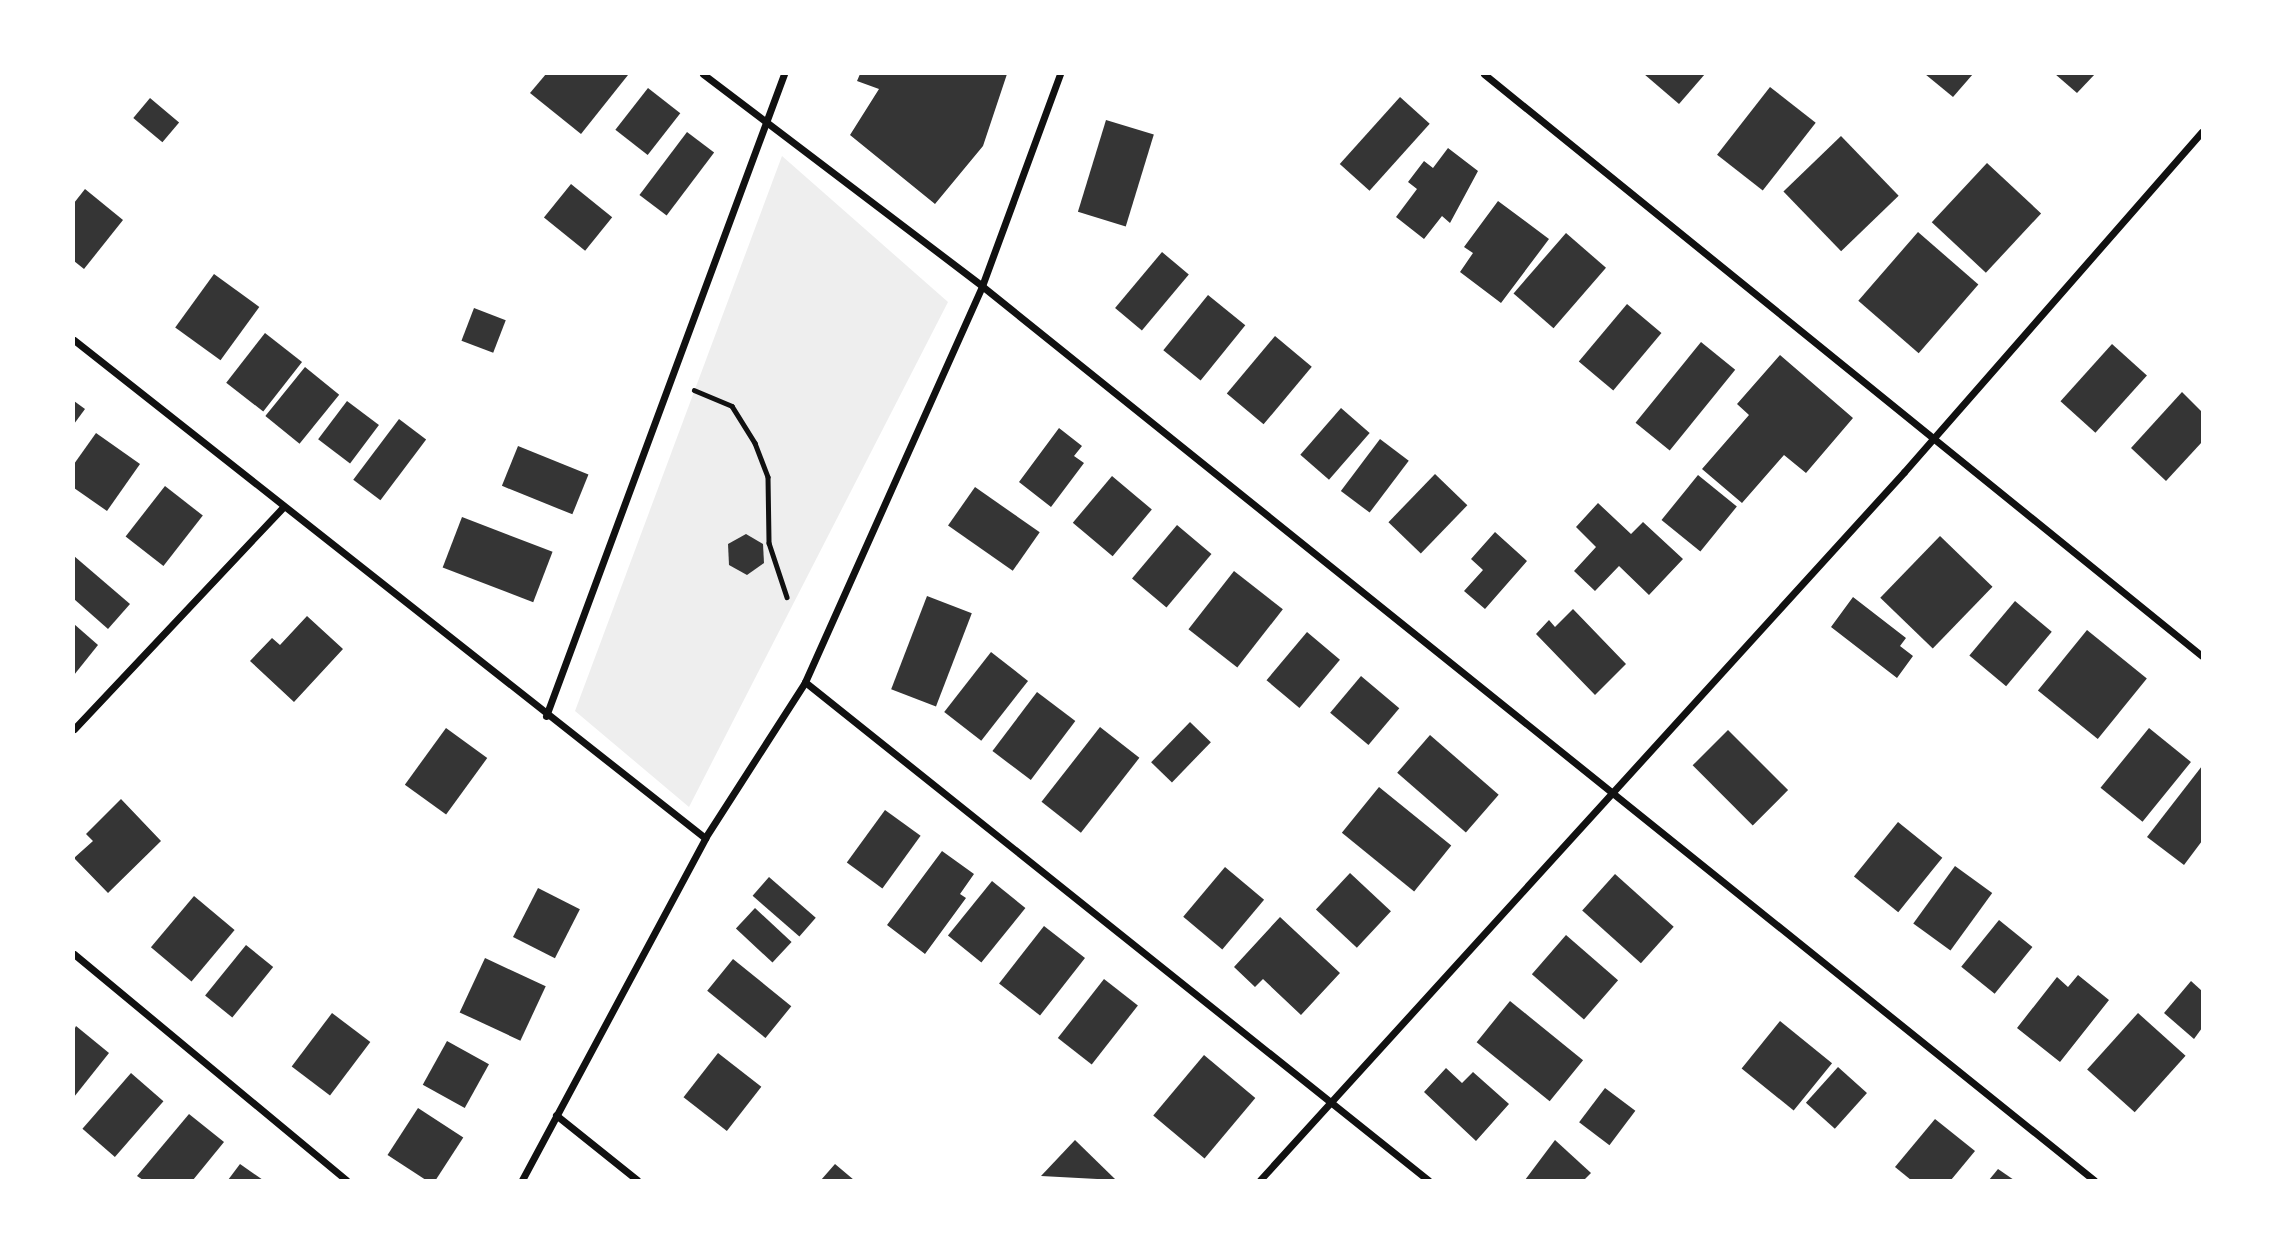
<!DOCTYPE html>
<style>
body{margin:0}
#map{position:relative;width:2276px;height:1254px;overflow:hidden;background:#fff;font-family:Merriweather,serif}
div>[style]{position:absolute}
[style*='--x']{left:calc(var(--x)*1px);top:calc(var(--y)*1px);width:calc(var(--w)*1px);rotate:calc(var(--a)*1deg)}
.green>*{inset:0;background:#eee}
.building>*{inset:0;background:#353535;transform-origin:0 0}
.path>*{height:4.5px;margin:-2.25px;padding:0 2.25px;transform-origin:2.25px;border-radius:2.25px;background:#111}
.minor>*{height:7px;margin:-3.5px;padding:0 3.5px;transform-origin:3.5px;border-radius:3.5px;background:#111}
span{translate:-50% -50%;white-space:nowrap;text-align:center;line-height:1.15;-webkit-text-stroke:5px #fff;paint-order:stroke}
.frame{position:absolute;inset:0;border:75px solid #fff;pointer-events:none}
</style>
<div id="map">
<div class="green">
<div style="clip-path:polygon(782px 156px,948px 302px,689px 807px,575px 711px)"></div>
</div>
<div class="building">
<div style="clip-path:polygon(546px 74px,626px 74px,628px 75px,581px 134px,530px 93px)"></div>
<div style="clip-path:polygon(860px 74px,1007px 74px,983px 146px,935px 204px,850px 135px,879px 89px,857px 81px)"></div>
<div style="clip-path:polygon(1644px 74px,1705px 74px,1679px 104px)"></div>
<div style="clip-path:polygon(1925px 74px,1973px 74px,1953px 97px)"></div>
<div style="clip-path:polygon(2055px 74px,2095px 74px,2077px 93px)"></div>
<div style="left:1770px;top:87px;width:58px;height:86px;rotate:38deg"></div>
<div style="left:648px;top:88px;width:41px;height:53px;rotate:38deg"></div>
<div style="left:1400px;top:97px;width:40px;height:90px;rotate:42deg"></div>
<div style="left:150px;top:98px;width:38px;height:26px;rotate:40deg"></div>
<div style="left:1106px;top:120px;width:50px;height:96px;rotate:17deg"></div>
<div style="left:687px;top:132px;width:34px;height:79px;rotate:37deg"></div>
<div style="left:1841px;top:136px;width:83px;height:80px;rotate:46deg"></div>
<div style="clip-path:polygon(1448px 148px,1478px 171px,1450px 223px,1442px 216px,1424px 239px,1396px 217px,1417px 189px,1408px 182px,1424px 161px,1433px 168px)"></div>
<div style="left:1987px;top:163px;width:74px;height:81px;rotate:43deg"></div>
<div style="left:571px;top:184px;width:53px;height:43px;rotate:39deg"></div>
<div style="clip-path:polygon(85px 189px,123px 220px,84px 269px,74px 261px,74px 203px)"></div>
<div style="clip-path:polygon(1498px 201px,1549px 239px,1501px 303px,1460px 272px,1473px 253px,1464px 247px)"></div>
<div style="left:1918px;top:232px;width:80px;height:91px;rotate:41deg"></div>
<div style="left:1566px;top:233px;width:53px;height:80px;rotate:41deg"></div>
<div style="left:1162px;top:252px;width:35px;height:73px;rotate:40deg"></div>
<div style="left:214px;top:274px;width:56px;height:66px;rotate:36deg"></div>
<div style="left:1208px;top:295px;width:48px;height:71px;rotate:39deg"></div>
<div style="left:1627px;top:304px;width:45px;height:75px;rotate:40deg"></div>
<div style="left:474px;top:308px;width:34px;height:35px;rotate:21deg"></div>
<div style="left:265px;top:333px;width:47px;height:63px;rotate:38deg"></div>
<div style="left:1275px;top:336px;width:48px;height:75px;rotate:40deg"></div>
<div style="left:1701px;top:342px;width:44px;height:104px;rotate:39deg"></div>
<div style="left:2112px;top:344px;width:47px;height:77px;rotate:42deg"></div>
<div style="clip-path:polygon(1780px 355px,1853px 418px,1806px 473px,1784px 455px,1742px 503px,1702px 469px,1749px 415px,1737px 404px)"></div>
<div style="left:305px;top:367px;width:44px;height:63px;rotate:39deg"></div>
<div style="clip-path:polygon(2182px 392px,2202px 412px,2202px 442px,2166px 481px,2131px 448px)"></div>
<div style="clip-path:polygon(74px 401px,85px 409px,74px 424px)"></div>
<div style="left:347px;top:401px;width:40px;height:48px;rotate:37deg"></div>
<div style="left:1341px;top:408px;width:38px;height:62px;rotate:41deg"></div>
<div style="left:399px;top:419px;width:34px;height:76px;rotate:37deg"></div>
<div style="clip-path:polygon(1059px 428px,1082px 446px,1074px 456px,1084px 463px,1051px 507px,1019px 482px)"></div>
<div style="clip-path:polygon(96px 433px,140px 464px,107px 511px,74px 488px,74px 464px)"></div>
<div style="left:1380px;top:439px;width:36px;height:65px;rotate:37deg"></div>
<div style="left:518px;top:446px;width:76px;height:43px;rotate:22deg"></div>
<div style="left:1435px;top:474px;width:45px;height:67px;rotate:44deg"></div>
<div style="left:1698px;top:475px;width:50px;height:58px;rotate:39deg"></div>
<div style="left:1112px;top:476px;width:52px;height:61px;rotate:40deg"></div>
<div style="left:165px;top:486px;width:48px;height:64px;rotate:38deg"></div>
<div style="left:975px;top:487px;width:79px;height:47px;rotate:35deg"></div>
<div style="clip-path:polygon(1598px 503px,1631px 534px,1643px 522px,1683px 559px,1649px 595px,1619px 566px,1595px 591px,1574px 571px,1596px 547px,1576px 527px)"></div>
<div style="left:462px;top:517px;width:97px;height:54px;rotate:21deg"></div>
<div style="left:1177px;top:525px;width:45px;height:70px;rotate:40deg"></div>
<div style="clip-path:polygon(1495px 532px,1527px 561px,1485px 609px,1464px 591px,1483px 570px,1471px 559px)"></div>
<div style="clip-path:polygon(746px 534px,763px 544px,764px 563px,747px 575px,729px 565px,728px 544px)"></div>
<div style="left:1940px;top:536px;width:73px;height:86px;rotate:44deg"></div>
<div style="clip-path:polygon(74px 556px,130px 604px,108px 629px,74px 599px)"></div>
<div style="left:1234px;top:571px;width:62px;height:74px;rotate:38deg"></div>
<div style="left:927px;top:596px;width:48px;height:100px;rotate:21deg"></div>
<div style="clip-path:polygon(1853px 597px,1906px 638px,1900px 646px,1913px 656px,1897px 678px,1831px 627px)"></div>
<div style="left:2015px;top:601px;width:48px;height:71px;rotate:40deg"></div>
<div style="clip-path:polygon(1573px 609px,1626px 664px,1595px 695px,1536px 634px,1549px 620px,1555px 627px)"></div>
<div style="clip-path:polygon(307px 616px,343px 649px,294px 702px,250px 661px,272px 638px,280px 645px)"></div>
<div style="clip-path:polygon(74px 624px,98px 645px,74px 675px)"></div>
<div style="left:2087px;top:630px;width:77px;height:78px;rotate:39deg"></div>
<div style="left:1307px;top:632px;width:43px;height:63px;rotate:40deg"></div>
<div style="left:991px;top:652px;width:47px;height:76px;rotate:38deg"></div>
<div style="left:1361px;top:676px;width:50px;height:48px;rotate:40deg"></div>
<div style="left:1037px;top:692px;width:48px;height:74px;rotate:37deg"></div>
<div style="left:1190px;top:722px;width:29px;height:56px;rotate:44deg"></div>
<div style="left:1100px;top:727px;width:50px;height:95px;rotate:38deg"></div>
<div style="left:446px;top:728px;width:51px;height:70px;rotate:36deg"></div>
<div style="left:2149px;top:728px;width:54px;height:77px;rotate:39deg"></div>
<div style="left:1728px;top:730px;width:85px;height:50px;rotate:45deg"></div>
<div style="left:1430px;top:735px;width:91px;height:50px;rotate:41deg"></div>
<div style="clip-path:polygon(2202px 766px,2202px 841px,2184px 865px,2147px 837px)"></div>
<div style="left:1379px;top:787px;width:93px;height:59px;rotate:39deg"></div>
<div style="clip-path:polygon(121px 799px,161px 841px,108px 893px,74px 858px,93px 841px,86px 834px)"></div>
<div style="left:885px;top:810px;width:44px;height:65px;rotate:36deg"></div>
<div style="left:1898px;top:822px;width:57px;height:70px;rotate:39deg"></div>
<div style="clip-path:polygon(942px 851px,974px 874px,960px 894px,966px 898px,925px 954px,887px 925px)"></div>
<div style="left:1955px;top:866px;width:46px;height:71px;rotate:36deg"></div>
<div style="left:1225px;top:867px;width:51px;height:65px;rotate:40deg"></div>
<div style="left:1350px;top:873px;width:56px;height:50px;rotate:43deg"></div>
<div style="left:1615px;top:874px;width:79px;height:49px;rotate:42deg"></div>
<div style="left:769px;top:877px;width:62px;height:25px;rotate:41deg"></div>
<div style="left:992px;top:881px;width:43px;height:70px;rotate:39deg"></div>
<div style="left:538px;top:888px;width:47px;height:55px;rotate:27deg"></div>
<div style="left:194px;top:896px;width:53px;height:67px;rotate:40deg"></div>
<div style="left:755px;top:908px;width:50px;height:28px;rotate:43deg"></div>
<div style="clip-path:polygon(1280px 917px,1340px 973px,1301px 1015px,1263px 979px,1255px 987px,1234px 967px)"></div>
<div style="left:1999px;top:920px;width:43px;height:60px;rotate:39deg"></div>
<div style="left:1044px;top:926px;width:52px;height:73px;rotate:38deg"></div>
<div style="left:1566px;top:935px;width:69px;height:52px;rotate:41deg"></div>
<div style="left:246px;top:945px;width:35px;height:65px;rotate:39deg"></div>
<div style="left:485px;top:958px;width:67px;height:60px;rotate:25deg"></div>
<div style="left:733px;top:959px;width:75px;height:41px;rotate:39deg"></div>
<div style="clip-path:polygon(2078px 975px,2109px 1000px,2060px 1062px,2017px 1028px,2057px 977px,2068px 987px)"></div>
<div style="left:1104px;top:979px;width:43px;height:75px;rotate:38deg"></div>
<div style="clip-path:polygon(2191px 981px,2202px 991px,2202px 1028px,2194px 1039px,2164px 1013px)"></div>
<div style="left:1510px;top:1001px;width:94px;height:53px;rotate:39deg"></div>
<div style="left:332px;top:1013px;width:48px;height:67px;rotate:37deg"></div>
<div style="left:2138px;top:1013px;width:64px;height:76px;rotate:42deg"></div>
<div style="left:1780px;top:1021px;width:67px;height:61px;rotate:39deg"></div>
<div style="clip-path:polygon(76px 1026px,109px 1053px,74px 1097px,74px 1030px)"></div>
<div style="left:447px;top:1041px;width:48px;height:50px;rotate:29deg"></div>
<div style="left:718px;top:1053px;width:55px;height:56px;rotate:38deg"></div>
<div style="left:1204px;top:1055px;width:67px;height:79px;rotate:40deg"></div>
<div style="left:1838px;top:1067px;width:39px;height:48px;rotate:42deg"></div>
<div style="clip-path:polygon(1446px 1068px,1462px 1083px,1473px 1072px,1509px 1104px,1476px 1141px,1424px 1092px)"></div>
<div style="left:131px;top:1073px;width:43px;height:74px;rotate:41deg"></div>
<div style="left:1605px;top:1088px;width:38px;height:43px;rotate:37deg"></div>
<div style="left:418px;top:1108px;width:54px;height:56px;rotate:33deg"></div>
<div style="clip-path:polygon(189px 1114px,224px 1142px,193px 1180px,143px 1180px,137px 1176px)"></div>
<div style="clip-path:polygon(1935px 1119px,1975px 1151px,1951px 1180px,1911px 1180px,1895px 1167px)"></div>
<div style="clip-path:polygon(1075px 1140px,1116px 1180px,1041px 1176px)"></div>
<div style="clip-path:polygon(1555px 1140px,1591px 1173px,1584px 1180px,1525px 1180px)"></div>
<div style="clip-path:polygon(240px 1164px,263px 1180px,228px 1180px)"></div>
<div style="clip-path:polygon(835px 1164px,854px 1180px,821px 1180px)"></div>
<div style="clip-path:polygon(1998px 1169px,2014px 1180px,1989px 1180px)"></div>
</div>
<div class="path">
<div style="--x:694;--y:390;--w:41;--a:22.8"></div>
<div style="--x:732;--y:406;--w:44;--a:58.1"></div>
<div style="--x:755;--y:443;--w:36;--a:69"></div>
<div style="--x:768;--y:477;--w:66;--a:89.1"></div>
<div style="--x:769;--y:543;--w:57;--a:71.6"></div>
</div>
<div class="minor">
<div style="--x:703;--y:74;--w:350;--a:37.2"></div>
<div style="--x:982;--y:286;--w:1427;--a:38.8"></div>
<div style="--x:1484;--y:74;--w:924;--a:39.03"></div>
<div style="--x:74;--y:340;--w:804;--a:38.28"></div>
<div style="--x:805;--y:682;--w:798;--a:38.64"></div>
<div style="--x:546;--y:716;--w:685;--a:-69.66"></div>
<div style="--x:74;--y:729;--w:303;--a:-46.7"></div>
<div style="--x:74;--y:954;--w:354;--a:39.7"></div>
<div style="--x:556;--y:1115;--w:104;--a:38.7"></div>
<div style="--x:522;--y:1180;--w:388;--a:-61.8"></div>
<div style="--x:705;--y:838;--w:185;--a:-57.3"></div>
<div style="--x:805;--y:682;--w:434;--a:-65.9"></div>
<div style="--x:982;--y:286;--w:226;--a:-69.8"></div>
<div style="--x:1260;--y:1180;--w:957;--a:-47.71"></div>
<div style="--x:1904;--y:472;--w:452;--a:-48.8"></div>
</div>
<div class="frame"></div>
</div>
